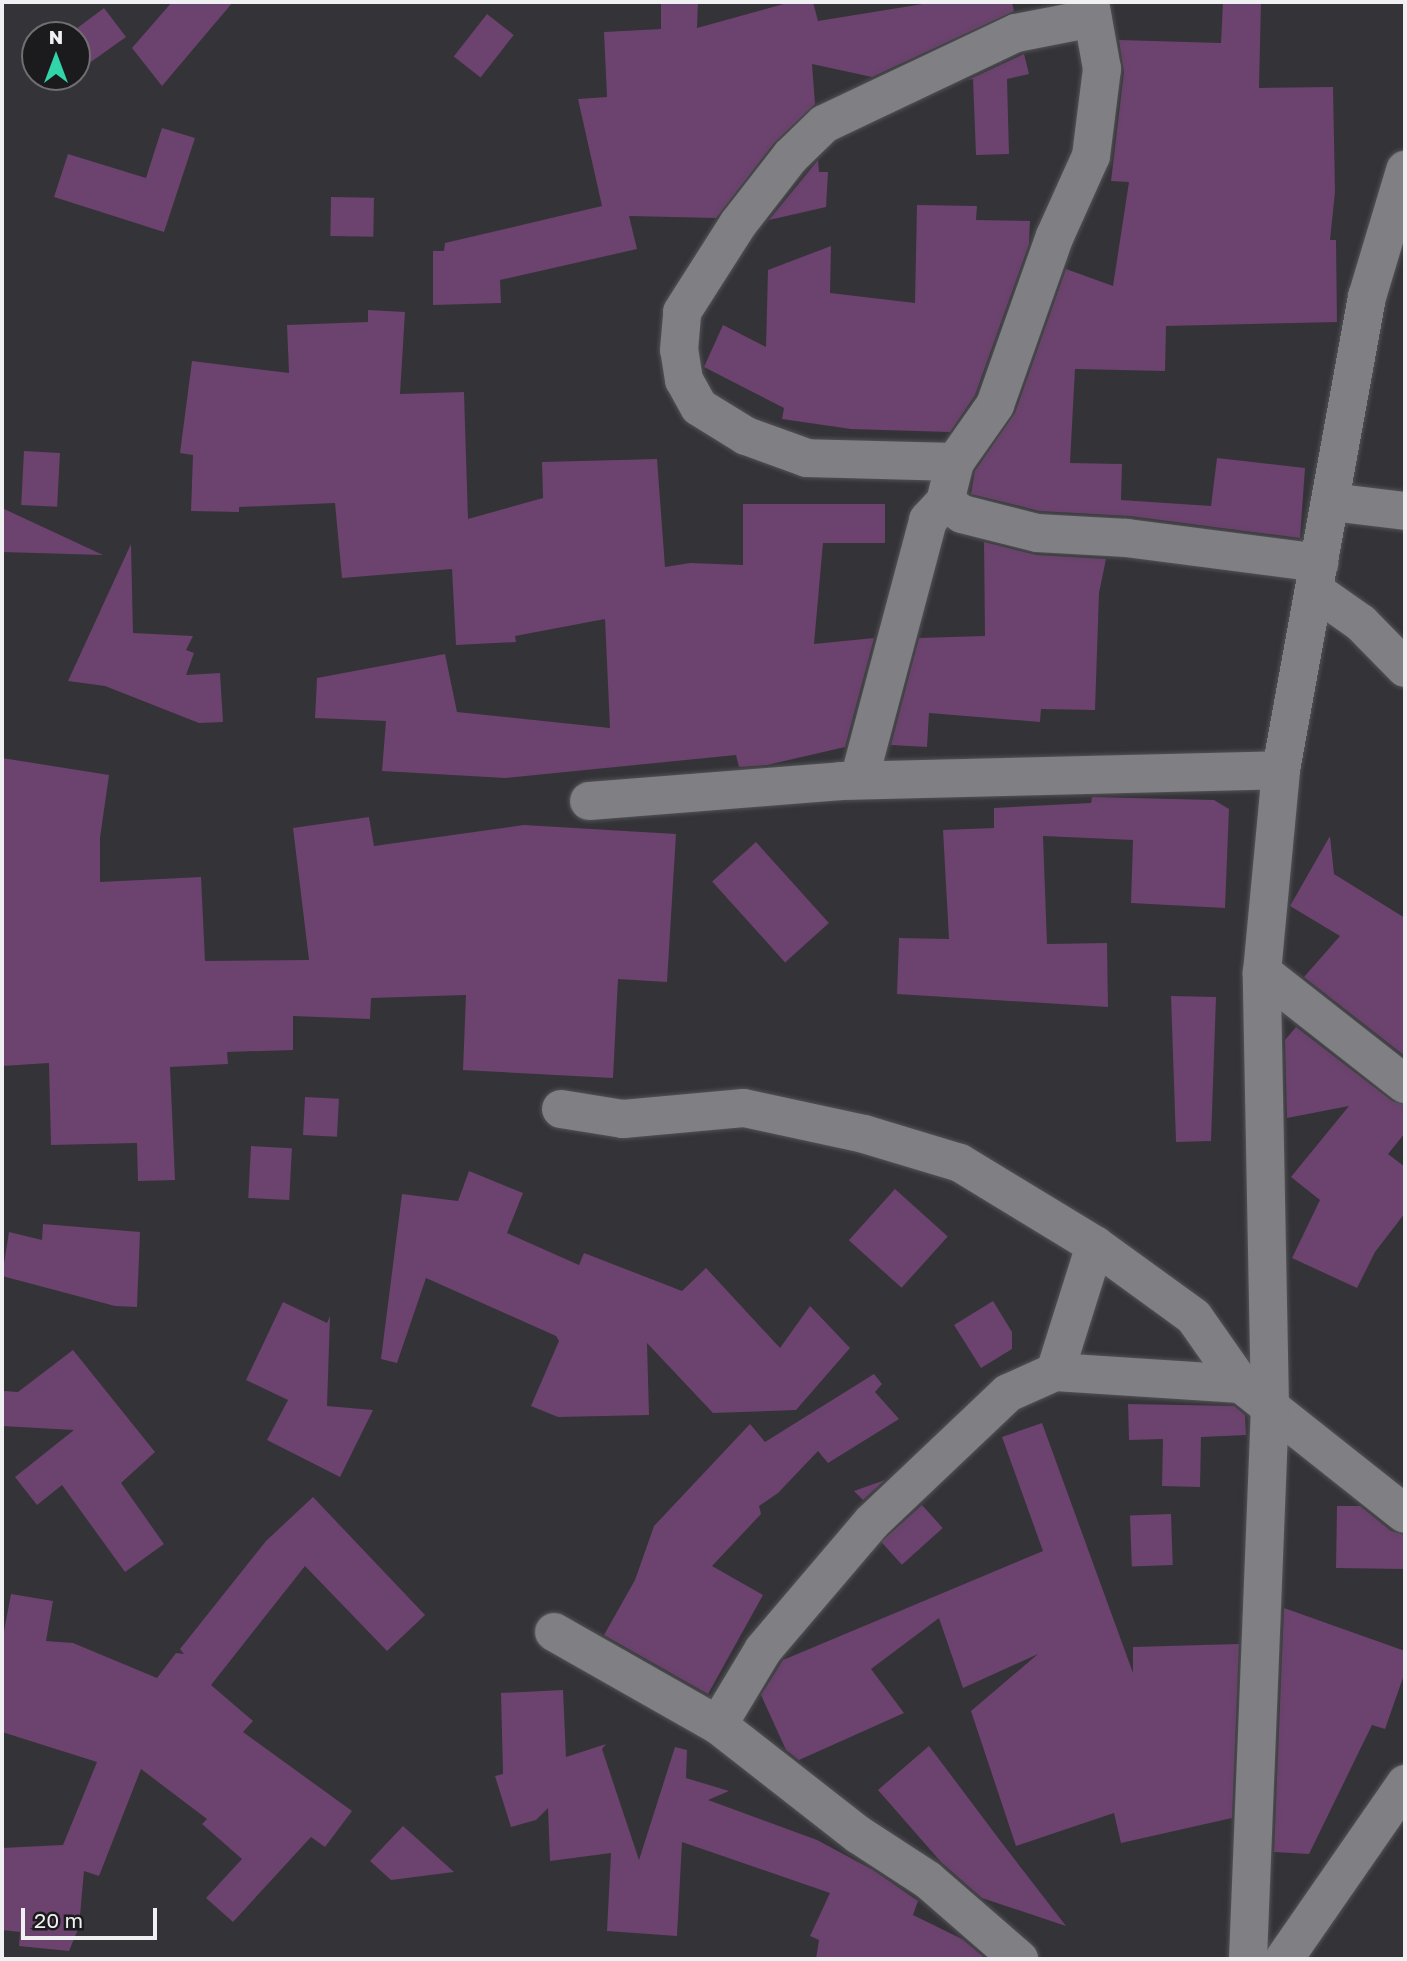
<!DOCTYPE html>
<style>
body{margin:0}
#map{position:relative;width:1407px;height:1961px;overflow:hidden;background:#343338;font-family:"Golos Text",sans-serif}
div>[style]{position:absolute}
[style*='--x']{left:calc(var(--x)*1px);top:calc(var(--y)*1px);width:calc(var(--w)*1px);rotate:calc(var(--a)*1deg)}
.building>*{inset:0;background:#6c426e;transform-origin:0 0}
.roads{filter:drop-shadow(0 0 2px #525256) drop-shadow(0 0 2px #525256)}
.minor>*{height:38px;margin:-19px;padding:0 19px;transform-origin:19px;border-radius:19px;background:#7f7f84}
span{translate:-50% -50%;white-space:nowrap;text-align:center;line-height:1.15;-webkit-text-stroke:5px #1b1b1d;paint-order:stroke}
.frame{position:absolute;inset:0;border:4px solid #f0f0f3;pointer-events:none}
.north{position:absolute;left:21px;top:21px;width:70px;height:70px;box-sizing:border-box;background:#1b1b1d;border:2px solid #707073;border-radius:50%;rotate:0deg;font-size:19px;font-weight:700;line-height:28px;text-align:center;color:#f0f0f3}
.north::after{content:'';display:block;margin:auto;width:24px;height:32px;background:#32d4a9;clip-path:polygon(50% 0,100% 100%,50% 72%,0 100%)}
.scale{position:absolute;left:21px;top:1908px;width:136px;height:32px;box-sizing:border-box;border:4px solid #f0f0f3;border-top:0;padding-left:9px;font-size:21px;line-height:24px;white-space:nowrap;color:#f0f0f3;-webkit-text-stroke:5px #1b1b1d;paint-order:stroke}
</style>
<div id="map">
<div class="building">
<div style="clip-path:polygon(172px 2px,233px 2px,162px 86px,132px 48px)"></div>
<div style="clip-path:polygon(661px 2px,698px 2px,697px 28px,791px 2px,813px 2px,818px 21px,935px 2px,1012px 2px,1014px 11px,872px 77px,812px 64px,815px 104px,774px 143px,716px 218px,629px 216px,637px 249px,500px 280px,501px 303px,433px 305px,433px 251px,444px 251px,445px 243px,602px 206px,578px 99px,607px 97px,604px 32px,661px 29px)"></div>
<div style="clip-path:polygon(1223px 2px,1261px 2px,1259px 88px,1333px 87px,1335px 192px,1330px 240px,1336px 240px,1337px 322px,1166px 326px,1165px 371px,1075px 369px,1070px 463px,1122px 464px,1121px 500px,1211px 506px,1217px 458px,1305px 468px,1300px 538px,1130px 516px,1040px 511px,971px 494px,975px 471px,1015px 413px,1066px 269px,1113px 286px,1129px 182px,1111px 181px,1124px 72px,1119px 40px,1221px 43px)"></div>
<div style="clip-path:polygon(104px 8px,126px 37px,88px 64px,77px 49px,77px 35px,68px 35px)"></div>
<div style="left:487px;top:14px;width:34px;height:54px;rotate:38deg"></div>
<div style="clip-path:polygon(1024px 54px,1029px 74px,1007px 79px,1009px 154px,976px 155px,973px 79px,968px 80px)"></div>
<div style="clip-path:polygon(162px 128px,195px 138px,164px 232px,54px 197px,68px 154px,146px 178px)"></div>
<div style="clip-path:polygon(818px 160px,819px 172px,828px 172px,826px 207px,769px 220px)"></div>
<div style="left:331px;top:197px;width:43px;height:39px;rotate:1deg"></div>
<div style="clip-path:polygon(917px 205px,977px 206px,976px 220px,1030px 221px,1029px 244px,975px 395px,950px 432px,851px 429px,782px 419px,784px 408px,704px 367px,723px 325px,766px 347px,768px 270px,831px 246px,830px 293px,915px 303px)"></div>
<div style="clip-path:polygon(368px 310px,405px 312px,400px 394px,464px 392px,468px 519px,543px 498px,542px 462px,657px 459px,665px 567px,690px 563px,743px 565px,743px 504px,885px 504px,885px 543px,823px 543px,814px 644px,874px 638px,845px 747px,767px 765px,739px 767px,736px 755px,505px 778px,382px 771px,386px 721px,315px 718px,317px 678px,445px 654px,457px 712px,610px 728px,605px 619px,515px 636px,516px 642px,456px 645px,452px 569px,342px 578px,335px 503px,239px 507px,239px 512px,191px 511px,193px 455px,180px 453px,192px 361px,289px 373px,287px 325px,368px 322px)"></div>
<div style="left:24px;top:451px;width:36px;height:54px;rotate:3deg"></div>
<div style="clip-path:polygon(2px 508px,103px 555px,2px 552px)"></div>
<div style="clip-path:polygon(984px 542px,1036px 555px,1106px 559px,1099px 593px,1095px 710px,1041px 709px,1040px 722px,929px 713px,927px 747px,891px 745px,919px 638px,985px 636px)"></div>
<div style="clip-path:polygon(131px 544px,133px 633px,193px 636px,186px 650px,194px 653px,186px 675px,220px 673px,223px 722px,199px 723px,105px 686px,68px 681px)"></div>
<div style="clip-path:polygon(2px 758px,109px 775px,100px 838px,100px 882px,201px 877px,205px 961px,309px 960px,293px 828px,369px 817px,374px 846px,524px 825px,676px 834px,667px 982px,618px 979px,613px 1078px,463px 1070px,466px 995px,371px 998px,370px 1019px,293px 1016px,293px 1050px,227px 1052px,228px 1064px,170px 1067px,175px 1180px,138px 1181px,137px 1143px,51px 1145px,49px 1063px,2px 1066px)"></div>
<div style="clip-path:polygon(1092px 797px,1214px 800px,1229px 809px,1225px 908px,1131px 903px,1133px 840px,1043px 836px,1047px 944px,1107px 943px,1108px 1007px,897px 994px,899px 938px,949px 939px,943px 830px,994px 828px,994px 808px,1091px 803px)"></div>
<div style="clip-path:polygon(1330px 836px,1334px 874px,1405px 918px,1405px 1056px,1304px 977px,1340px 936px,1290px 906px)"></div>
<div style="left:756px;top:842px;width:109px;height:59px;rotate:48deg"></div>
<div style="clip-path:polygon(1171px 996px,1216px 997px,1211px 1141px,1176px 1142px)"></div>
<div style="clip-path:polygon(1296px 1027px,1392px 1101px,1405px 1105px,1405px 1133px,1388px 1154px,1405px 1167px,1405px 1213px,1375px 1252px,1357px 1288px,1292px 1258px,1320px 1200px,1291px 1177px,1349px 1106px,1287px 1118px,1285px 1040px)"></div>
<div style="left:305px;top:1097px;width:34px;height:38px;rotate:3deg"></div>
<div style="left:251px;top:1146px;width:41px;height:52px;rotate:3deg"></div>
<div style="clip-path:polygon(469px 1171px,523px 1193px,507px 1233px,579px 1265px,584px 1253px,682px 1291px,706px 1268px,780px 1348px,810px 1306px,850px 1348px,796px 1410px,713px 1413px,647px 1343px,649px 1415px,558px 1417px,531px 1406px,559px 1341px,556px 1336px,426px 1278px,397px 1363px,381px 1359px,402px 1194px,458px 1201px)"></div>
<div style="left:895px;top:1189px;width:71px;height:69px;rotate:42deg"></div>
<div style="clip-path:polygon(43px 1224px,140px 1232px,137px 1307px,115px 1306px,2px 1276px,9px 1232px,42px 1240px)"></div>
<div style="clip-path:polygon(993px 1301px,1012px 1332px,1012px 1349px,981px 1368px,954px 1325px)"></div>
<div style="clip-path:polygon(283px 1302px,327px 1323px,330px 1316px,327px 1406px,373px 1410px,340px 1477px,267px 1440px,288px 1400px,246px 1380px)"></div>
<div style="clip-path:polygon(73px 1350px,155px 1452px,121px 1483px,164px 1544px,125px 1572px,62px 1485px,37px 1505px,15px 1477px,74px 1430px,2px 1426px,4px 1391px,18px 1392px)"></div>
<div style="clip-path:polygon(874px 1374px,882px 1384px,875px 1392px,899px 1419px,828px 1463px,818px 1451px,778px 1493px,759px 1506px,761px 1514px,712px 1566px,763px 1595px,708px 1694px,604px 1635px,635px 1580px,654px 1526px,750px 1424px,765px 1442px)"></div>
<div style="clip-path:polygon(1128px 1404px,1234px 1406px,1245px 1415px,1246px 1435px,1201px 1437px,1200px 1487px,1162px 1486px,1163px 1439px,1129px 1440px)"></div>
<div style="clip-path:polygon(1042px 1423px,1133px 1673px,1133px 1647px,1239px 1644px,1232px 1818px,1121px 1843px,1114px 1813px,1016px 1846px,971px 1711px,1038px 1654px,963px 1688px,939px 1618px,871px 1669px,904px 1713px,799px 1760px,786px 1750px,761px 1695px,783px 1660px,1043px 1551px,1002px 1437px)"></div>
<div style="clip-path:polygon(885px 1480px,863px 1500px,854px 1491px)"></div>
<div style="clip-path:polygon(313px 1497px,425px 1615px,387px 1651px,305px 1566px,211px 1685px,253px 1721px,243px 1732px,352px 1811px,325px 1847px,311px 1837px,233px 1922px,206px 1898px,242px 1859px,202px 1824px,207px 1819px,141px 1769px,99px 1876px,84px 1871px,79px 1927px,69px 1951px,19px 1946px,20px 1932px,2px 1930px,2px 1848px,63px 1845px,97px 1762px,2px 1732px,2px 1642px,11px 1594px,53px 1601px,46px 1641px,73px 1643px,157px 1678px,176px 1653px,184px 1654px,180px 1649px,266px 1541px)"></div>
<div style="left:922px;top:1505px;width:31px;height:55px;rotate:48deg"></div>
<div style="clip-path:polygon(1337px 1506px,1360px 1506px,1391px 1531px,1405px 1535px,1405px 1569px,1336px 1568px)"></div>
<div style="left:1171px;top:1514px;width:51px;height:41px;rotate:88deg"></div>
<div style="clip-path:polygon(1284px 1608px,1405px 1651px,1405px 1672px,1385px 1729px,1372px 1725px,1309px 1854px,1274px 1852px)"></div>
<div style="clip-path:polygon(563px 1690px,566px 1757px,606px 1744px,602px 1749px,639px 1860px,675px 1747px,687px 1750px,686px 1778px,729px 1791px,708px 1800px,817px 1840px,873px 1870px,918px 1901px,913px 1915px,962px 1939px,986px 1959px,816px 1959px,819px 1940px,810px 1936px,830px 1893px,682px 1842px,677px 1936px,607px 1931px,611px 1853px,550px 1861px,548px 1808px,536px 1820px,511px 1827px,495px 1776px,503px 1774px,501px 1693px)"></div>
<div style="clip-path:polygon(929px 1746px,1002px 1843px,1066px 1926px,982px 1898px,941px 1862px,878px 1790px)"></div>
<div style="clip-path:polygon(403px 1826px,454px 1872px,391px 1880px,370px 1861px)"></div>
</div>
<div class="roads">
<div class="minor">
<div style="--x:955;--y:462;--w:148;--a:-178.5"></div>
<div style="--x:807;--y:458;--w:65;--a:-160.2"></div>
<div style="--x:746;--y:436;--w:55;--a:-148.3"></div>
<div style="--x:699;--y:407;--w:31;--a:-119"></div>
<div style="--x:684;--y:380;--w:30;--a:-99"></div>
<div style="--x:679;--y:350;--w:38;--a:-85"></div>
<div style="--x:682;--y:312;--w:104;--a:-57.5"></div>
<div style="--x:738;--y:224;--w:86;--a:-52.1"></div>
<div style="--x:791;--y:156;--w:46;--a:-44.1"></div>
<div style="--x:824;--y:124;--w:212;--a:-25.4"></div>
<div style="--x:1016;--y:33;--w:78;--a:-11"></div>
<div style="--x:945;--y:502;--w:21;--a:35"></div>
<div style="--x:962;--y:514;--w:77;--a:14.2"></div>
<div style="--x:1037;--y:533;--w:90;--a:3.2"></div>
<div style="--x:1127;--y:538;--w:194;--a:7.4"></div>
<div style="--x:1331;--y:502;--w:75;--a:6.9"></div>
<div style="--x:1314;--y:590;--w:57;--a:35.1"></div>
<div style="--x:1361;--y:623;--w:63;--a:45.6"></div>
<div style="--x:859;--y:780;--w:269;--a:-75.1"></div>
<div style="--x:928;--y:520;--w:25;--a:-47"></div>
<div style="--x:945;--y:502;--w:41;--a:-76"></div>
<div style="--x:955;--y:462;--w:70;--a:-54.9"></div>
<div style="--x:995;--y:405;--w:179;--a:-70.5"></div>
<div style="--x:1055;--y:236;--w:88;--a:-65.8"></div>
<div style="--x:1091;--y:156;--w:88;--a:-82.8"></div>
<div style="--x:1102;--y:69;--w:68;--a:-100.2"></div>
<div style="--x:589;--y:801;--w:253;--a:-4.5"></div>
<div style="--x:841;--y:781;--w:440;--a:-1.4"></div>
<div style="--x:1262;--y:972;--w:182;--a:38.1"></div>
<div style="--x:561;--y:1109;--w:63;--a:9.2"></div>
<div style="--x:623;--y:1119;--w:121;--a:-5.2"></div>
<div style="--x:744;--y:1108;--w:123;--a:12.2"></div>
<div style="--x:864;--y:1134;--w:100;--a:16.8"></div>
<div style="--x:960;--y:1163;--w:158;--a:31.3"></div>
<div style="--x:1095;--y:1245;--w:122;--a:36"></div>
<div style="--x:1194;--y:1317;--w:82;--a:55"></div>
<div style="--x:1241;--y:1384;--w:209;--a:38.4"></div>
<div style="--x:1055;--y:1372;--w:133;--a:-72.5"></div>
<div style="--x:554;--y:1632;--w:189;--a:29.6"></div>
<div style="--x:718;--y:1725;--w:179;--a:38"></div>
<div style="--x:859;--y:1835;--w:82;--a:33.1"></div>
<div style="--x:928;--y:1880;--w:121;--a:41"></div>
<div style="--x:718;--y:1725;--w:87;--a:-59"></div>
<div style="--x:763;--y:1650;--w:168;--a:-49.6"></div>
<div style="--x:872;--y:1522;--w:187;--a:-43.5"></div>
<div style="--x:1008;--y:1393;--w:51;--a:-24.1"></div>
<div style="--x:1055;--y:1372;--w:186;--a:3.7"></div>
<div style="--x:1248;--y:1959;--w:553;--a:-87.72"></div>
<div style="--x:1270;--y:1406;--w:434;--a:-91.1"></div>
<div style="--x:1262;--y:972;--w:203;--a:-84.6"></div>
<div style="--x:1281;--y:770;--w:481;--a:-79.7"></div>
<div style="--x:1367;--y:297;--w:133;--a:-73.3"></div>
<div style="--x:1284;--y:1959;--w:213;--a:-55.3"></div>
</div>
</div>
<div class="frame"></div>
<div class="north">N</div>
<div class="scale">20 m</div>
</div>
